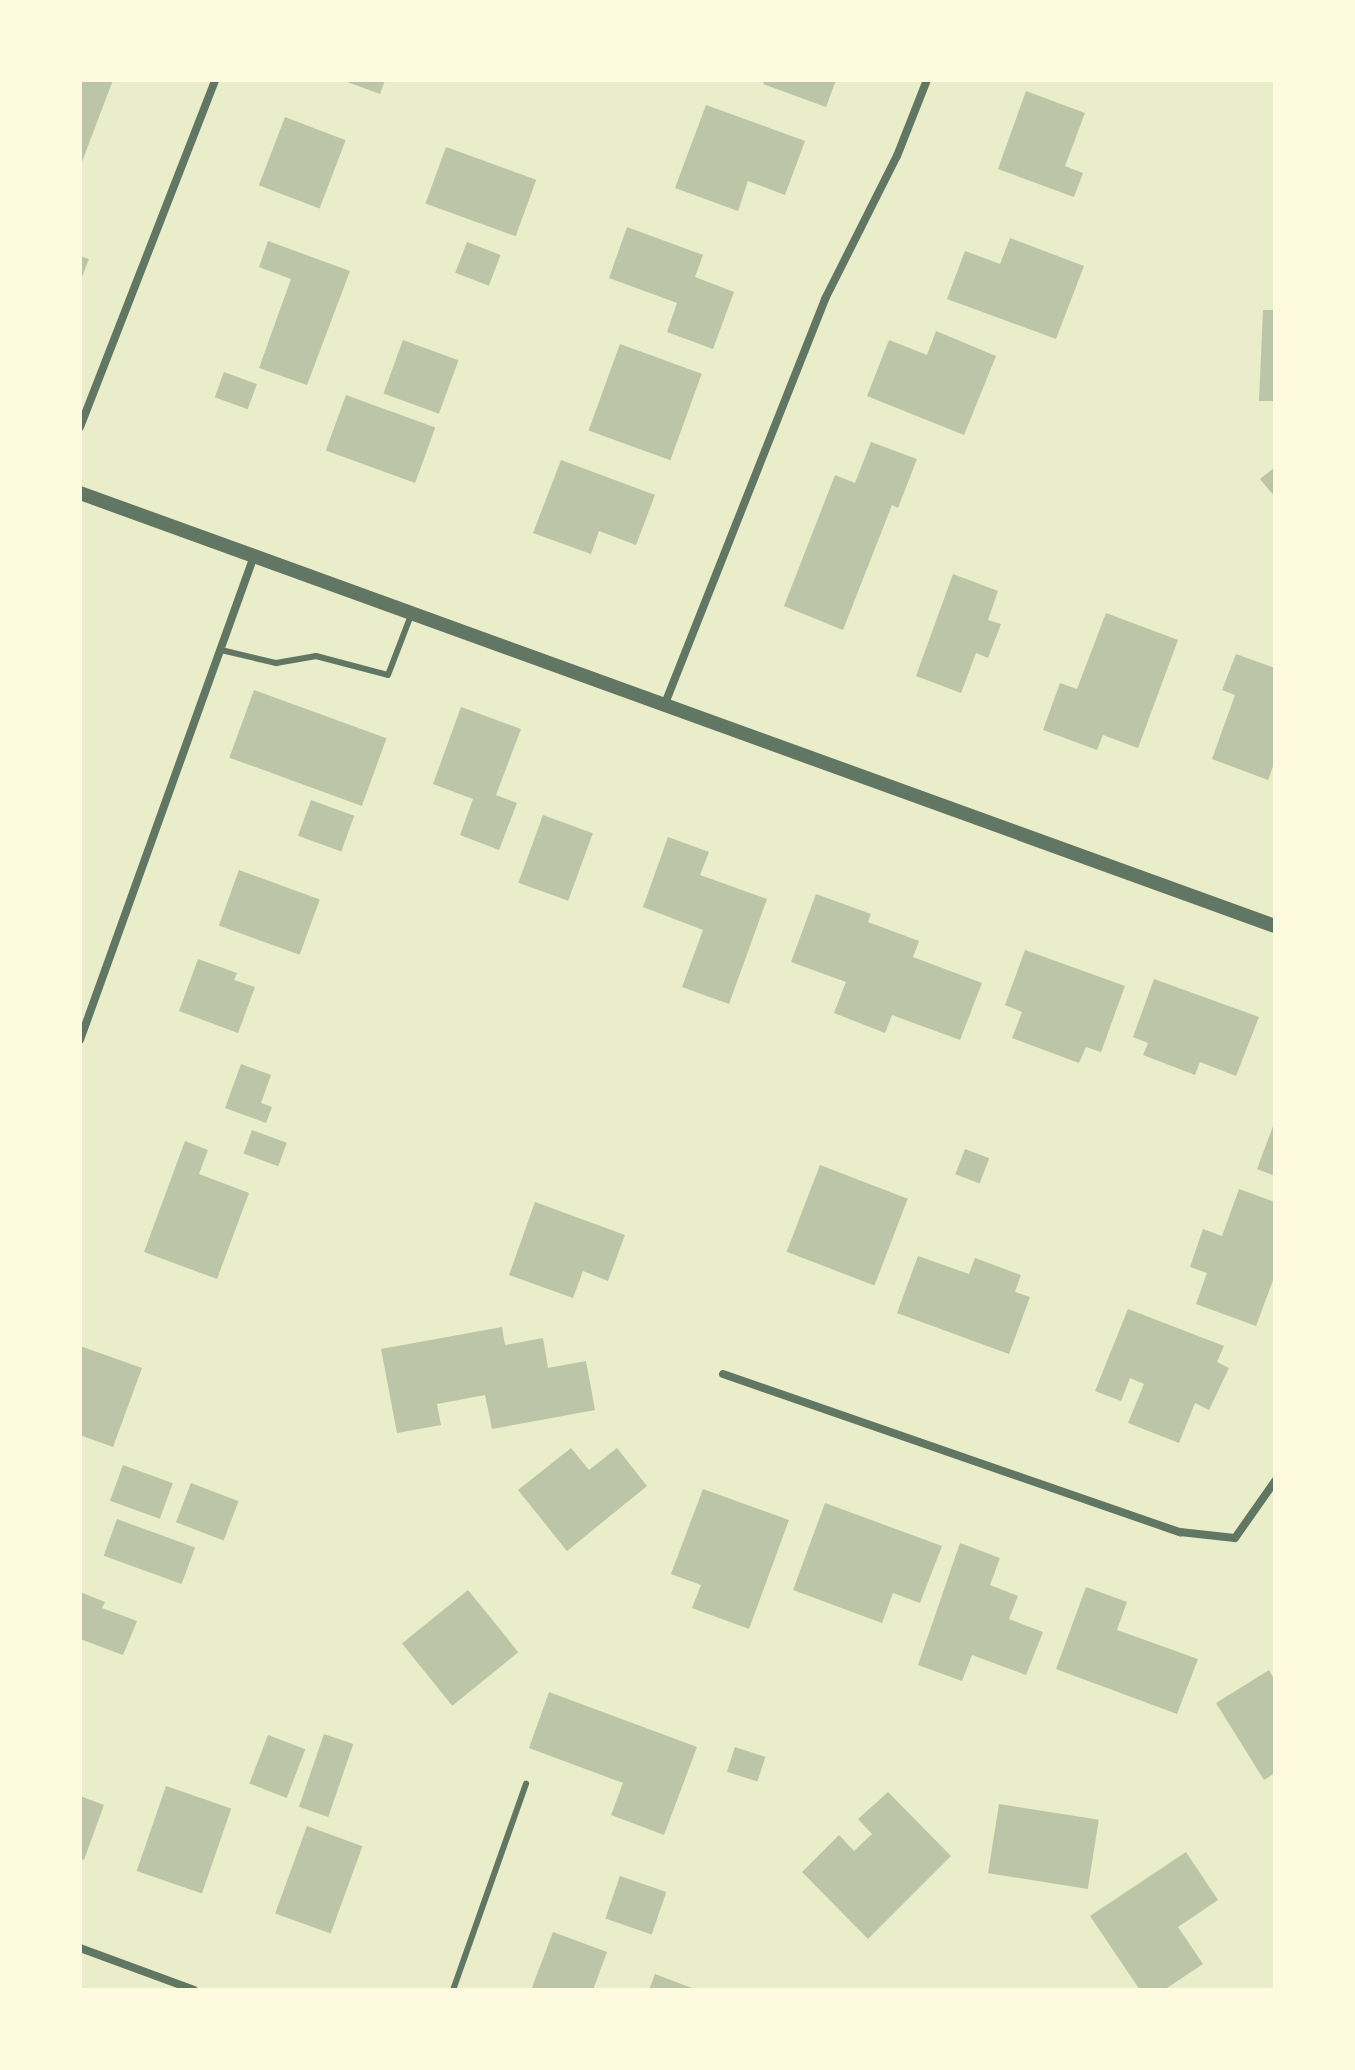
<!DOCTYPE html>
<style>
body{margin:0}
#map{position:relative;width:1355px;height:2070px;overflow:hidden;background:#e9edc9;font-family:"Roboto Serif",serif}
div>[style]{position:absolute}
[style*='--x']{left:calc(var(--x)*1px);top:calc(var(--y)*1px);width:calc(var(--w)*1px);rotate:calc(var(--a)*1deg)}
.building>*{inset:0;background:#bcc5a7;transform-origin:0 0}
.service>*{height:6px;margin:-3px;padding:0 3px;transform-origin:3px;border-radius:3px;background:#617663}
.minor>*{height:8px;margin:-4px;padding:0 4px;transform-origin:4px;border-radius:4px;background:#617663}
.tertiary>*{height:14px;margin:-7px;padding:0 7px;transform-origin:7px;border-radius:7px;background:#617663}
span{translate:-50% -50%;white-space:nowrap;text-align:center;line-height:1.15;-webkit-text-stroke:7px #fefae0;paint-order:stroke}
.frame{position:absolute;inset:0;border:82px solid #fefae0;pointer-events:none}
</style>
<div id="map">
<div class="building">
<div style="clip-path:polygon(80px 80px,113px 80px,80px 167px)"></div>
<div style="clip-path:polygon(342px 80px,385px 80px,380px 94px)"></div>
<div style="clip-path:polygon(765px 80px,836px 80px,826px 107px,763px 84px)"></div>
<div style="clip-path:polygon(1026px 91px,1085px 113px,1065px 166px,1083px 173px,1074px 197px,998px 169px)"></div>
<div style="clip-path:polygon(706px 105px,805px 141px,785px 195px,748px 181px,738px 211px,675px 188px)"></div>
<div style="left:285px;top:117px;width:65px;height:73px;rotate:21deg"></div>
<div style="left:446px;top:147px;width:96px;height:60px;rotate:20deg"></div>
<div style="clip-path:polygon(627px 227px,703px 255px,695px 277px,734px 292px,713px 349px,667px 332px,677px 303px,609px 278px)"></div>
<div style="clip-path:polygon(1010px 238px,1084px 266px,1056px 339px,947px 299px,965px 251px,1000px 264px)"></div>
<div style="clip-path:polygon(268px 241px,350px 271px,307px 385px,259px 368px,291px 279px,259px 267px)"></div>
<div style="left:467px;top:242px;width:36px;height:33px;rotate:21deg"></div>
<div style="clip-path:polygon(80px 256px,89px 259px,80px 282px)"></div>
<div style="clip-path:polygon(1263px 310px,1275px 310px,1275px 401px,1259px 401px)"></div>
<div style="clip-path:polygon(936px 331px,996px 356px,964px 435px,867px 396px,889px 340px,927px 355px)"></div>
<div style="left:403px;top:340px;width:59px;height:57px;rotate:20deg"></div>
<div style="left:620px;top:344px;width:87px;height:92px;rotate:20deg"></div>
<div style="left:224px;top:372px;width:35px;height:27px;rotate:20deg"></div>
<div style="left:346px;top:395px;width:95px;height:59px;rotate:20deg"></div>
<div style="clip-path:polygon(871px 442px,917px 459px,898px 508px,892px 505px,843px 630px,784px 606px,835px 475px,855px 483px)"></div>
<div style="clip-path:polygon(561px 460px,655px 495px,636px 545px,599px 531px,591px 554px,533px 533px)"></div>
<div style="clip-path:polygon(1275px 467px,1275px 497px,1260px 479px)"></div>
<div style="clip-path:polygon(953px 574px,998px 591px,988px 620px,1001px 624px,988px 658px,976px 653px,961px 693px,916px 676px)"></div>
<div style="clip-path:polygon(1106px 613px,1178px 640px,1138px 748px,1103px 735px,1097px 750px,1043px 730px,1060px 683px,1077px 689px)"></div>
<div style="clip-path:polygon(1236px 654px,1275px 668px,1275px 761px,1268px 780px,1212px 759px,1235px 695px,1222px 690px)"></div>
<div style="left:254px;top:690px;width:141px;height:72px;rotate:20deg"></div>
<div style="clip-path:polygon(461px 707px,521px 729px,496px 795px,517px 803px,499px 850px,460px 835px,473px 799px,433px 784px)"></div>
<div style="left:311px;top:800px;width:46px;height:38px;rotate:20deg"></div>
<div style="left:543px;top:815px;width:53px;height:72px;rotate:20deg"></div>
<div style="clip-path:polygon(668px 837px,709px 852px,700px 875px,767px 899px,729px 1004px,682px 987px,703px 930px,643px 907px)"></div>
<div style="left:239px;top:870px;width:86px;height:59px;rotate:20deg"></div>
<div style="clip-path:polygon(816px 894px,871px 914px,868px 922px,919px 941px,913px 957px,982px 983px,960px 1040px,892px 1015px,885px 1033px,834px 1013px,846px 982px,791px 962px)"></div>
<div style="clip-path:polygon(1025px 950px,1125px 986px,1101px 1052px,1086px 1047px,1079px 1063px,1012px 1038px,1022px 1012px,1005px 1005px)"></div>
<div style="clip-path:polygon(198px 959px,237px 973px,234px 980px,255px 987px,238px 1033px,179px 1011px)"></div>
<div style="clip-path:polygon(1154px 979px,1259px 1017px,1236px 1076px,1200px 1062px,1195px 1075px,1143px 1055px,1148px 1043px,1133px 1037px)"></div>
<div style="clip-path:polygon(241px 1064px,271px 1075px,261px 1103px,272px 1107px,266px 1123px,225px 1108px)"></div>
<div style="clip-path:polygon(1275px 1121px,1275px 1176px,1257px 1169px)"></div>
<div style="left:252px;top:1130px;width:37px;height:25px;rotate:20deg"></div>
<div style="clip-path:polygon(185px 1141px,208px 1150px,199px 1174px,249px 1193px,217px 1279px,144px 1252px)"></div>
<div style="left:965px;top:1149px;width:26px;height:27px;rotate:21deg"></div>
<div style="left:820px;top:1165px;width:94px;height:93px;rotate:21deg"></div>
<div style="clip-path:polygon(1239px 1189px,1275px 1202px,1275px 1275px,1256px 1326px,1196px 1304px,1207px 1273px,1190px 1267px,1203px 1229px,1222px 1236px)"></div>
<div style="clip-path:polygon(535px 1202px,625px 1235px,608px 1281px,583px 1271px,573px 1298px,509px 1275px)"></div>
<div style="clip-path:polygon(918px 1256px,969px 1274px,975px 1258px,1021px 1275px,1015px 1292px,1030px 1297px,1009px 1354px,897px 1313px)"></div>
<div style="clip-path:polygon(1128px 1309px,1224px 1346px,1217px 1362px,1229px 1368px,1209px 1410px,1195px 1403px,1179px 1443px,1128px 1423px,1144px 1384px,1130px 1378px,1121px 1401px,1095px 1391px)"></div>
<div style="clip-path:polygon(502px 1327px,505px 1345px,543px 1338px,548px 1368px,586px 1361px,595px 1410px,492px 1429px,485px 1395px,437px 1404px,441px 1425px,397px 1433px,381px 1349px)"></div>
<div style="clip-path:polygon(80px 1346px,142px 1368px,113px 1447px,80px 1435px)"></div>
<div style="clip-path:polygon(571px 1448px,589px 1470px,617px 1448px,647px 1486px,567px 1551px,518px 1490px)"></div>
<div style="left:123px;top:1465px;width:53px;height:38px;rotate:20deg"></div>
<div style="left:191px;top:1483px;width:51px;height:42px;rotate:21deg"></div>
<div style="clip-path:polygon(703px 1489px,789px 1520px,749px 1629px,692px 1608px,701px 1585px,671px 1574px)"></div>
<div style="clip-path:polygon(825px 1503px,942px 1546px,920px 1603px,893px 1593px,882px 1623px,793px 1590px)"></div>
<div style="left:117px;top:1519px;width:83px;height:39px;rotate:20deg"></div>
<div style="clip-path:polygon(960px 1543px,1000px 1558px,990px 1585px,1018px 1596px,1009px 1619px,1043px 1632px,1026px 1675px,972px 1655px,962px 1681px,918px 1665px)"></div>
<div style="clip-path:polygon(1086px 1587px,1127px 1602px,1117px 1630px,1198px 1659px,1177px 1714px,1056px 1669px)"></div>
<div style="left:468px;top:1590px;width:80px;height:85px;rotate:51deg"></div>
<div style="clip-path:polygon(80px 1592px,105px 1602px,102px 1608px,137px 1621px,123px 1655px,80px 1639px)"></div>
<div style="clip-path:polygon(1269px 1670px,1275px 1681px,1275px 1773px,1264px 1780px,1216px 1703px)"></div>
<div style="clip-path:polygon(549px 1692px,697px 1747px,664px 1835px,611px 1815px,623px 1783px,529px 1748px)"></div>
<div style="left:324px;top:1734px;width:31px;height:77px;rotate:19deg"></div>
<div style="left:268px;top:1735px;width:40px;height:52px;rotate:21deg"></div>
<div style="left:735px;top:1747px;width:32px;height:26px;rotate:18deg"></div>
<div style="left:166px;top:1786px;width:69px;height:90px;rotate:19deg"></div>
<div style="clip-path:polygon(888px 1792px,951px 1856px,868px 1939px,802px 1872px,839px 1835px,854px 1851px,872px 1834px,858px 1819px)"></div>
<div style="clip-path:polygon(80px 1796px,104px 1805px,84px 1860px,80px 1858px)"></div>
<div style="left:999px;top:1804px;width:101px;height:70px;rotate:9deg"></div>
<div style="left:307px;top:1826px;width:59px;height:93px;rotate:20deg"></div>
<div style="clip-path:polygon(1186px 1852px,1218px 1900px,1178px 1927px,1203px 1964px,1164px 1990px,1140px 1990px,1090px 1916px)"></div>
<div style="left:620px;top:1876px;width:49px;height:45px;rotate:19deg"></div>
<div style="clip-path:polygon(553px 1932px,607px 1952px,593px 1990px,531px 1990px)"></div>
<div style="clip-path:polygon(655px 1974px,697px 1990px,649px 1990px)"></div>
</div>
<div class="service">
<div style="--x:221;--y:650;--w:57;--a:13.3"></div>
<div style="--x:276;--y:663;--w:41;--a:-9.9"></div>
<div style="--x:316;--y:656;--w:74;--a:14.8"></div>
<div style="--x:388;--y:675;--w:64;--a:-69"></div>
<div style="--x:453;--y:1990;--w:219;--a:-70.5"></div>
</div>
<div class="minor">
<div style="--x:80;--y:427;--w:372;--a:-68.7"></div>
<div style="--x:664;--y:706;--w:438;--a:-68.4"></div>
<div style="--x:825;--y:299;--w:160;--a:-63.3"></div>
<div style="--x:897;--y:156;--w:82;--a:-68.5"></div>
<div style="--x:80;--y:1040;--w:514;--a:-70.23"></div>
<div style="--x:723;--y:1374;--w:484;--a:19.1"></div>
<div style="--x:1180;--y:1532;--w:55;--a:6.2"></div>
<div style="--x:1235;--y:1538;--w:70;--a:-54.9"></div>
<div style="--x:80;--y:1948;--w:121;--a:20.2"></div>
</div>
<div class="tertiary">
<div style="--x:80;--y:493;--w:1271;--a:19.92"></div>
</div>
<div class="frame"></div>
</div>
